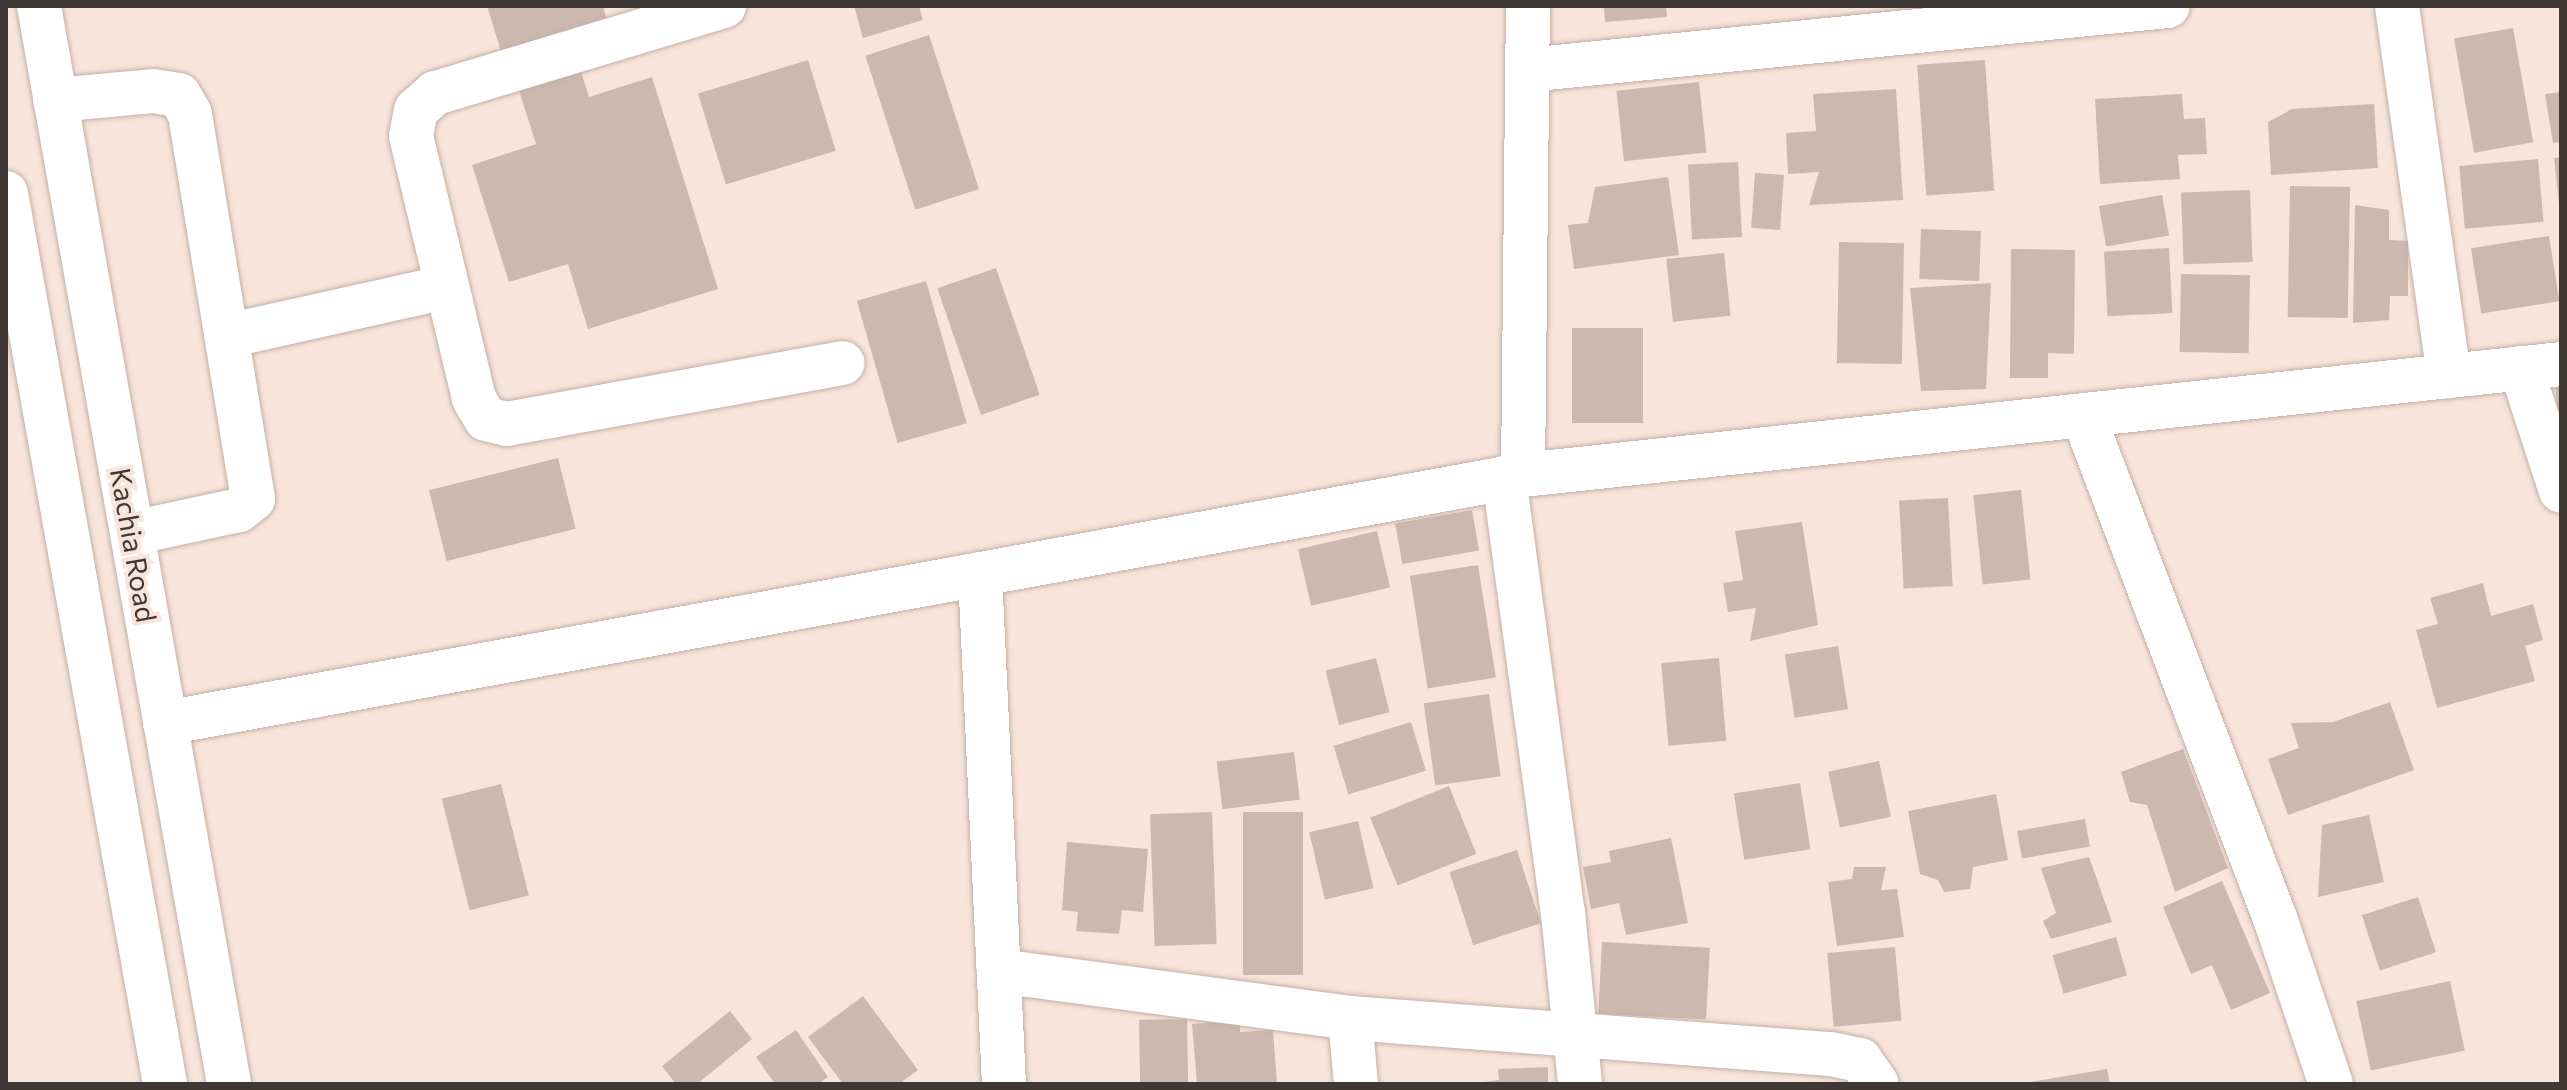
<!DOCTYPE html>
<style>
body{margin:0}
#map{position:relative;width:2567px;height:1090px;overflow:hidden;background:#f8e4da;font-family:Commissioner,sans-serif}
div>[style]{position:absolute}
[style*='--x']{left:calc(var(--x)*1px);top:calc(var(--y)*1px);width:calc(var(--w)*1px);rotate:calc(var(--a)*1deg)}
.building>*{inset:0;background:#ccb8af;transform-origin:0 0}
.roads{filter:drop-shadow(0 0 2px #c3afa6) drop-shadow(0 0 2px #c3afa6)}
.minor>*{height:44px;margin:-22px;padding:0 22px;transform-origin:22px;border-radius:22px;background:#fff}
.highway>*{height:44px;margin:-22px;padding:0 22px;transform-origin:22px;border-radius:22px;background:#fff}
span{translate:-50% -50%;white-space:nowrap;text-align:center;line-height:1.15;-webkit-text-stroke:8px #f8e4da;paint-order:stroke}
.street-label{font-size:28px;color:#403834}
.frame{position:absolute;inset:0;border:8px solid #403834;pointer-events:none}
</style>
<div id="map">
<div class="building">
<div style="clip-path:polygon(487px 6px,603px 6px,606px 18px,501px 51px)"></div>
<div style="clip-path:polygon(854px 6px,919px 6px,923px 20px,863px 38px)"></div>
<div style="clip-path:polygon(1604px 6px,1666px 6px,1667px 17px,1605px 22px)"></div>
<div style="left:2513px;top:28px;width:116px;height:60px;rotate:80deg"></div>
<div style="left:929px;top:35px;width:162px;height:67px;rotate:72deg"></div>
<div style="clip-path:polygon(577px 59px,589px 97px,652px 77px,718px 289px,588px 329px,568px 264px,509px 282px,472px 165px,536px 144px,515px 78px)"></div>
<div style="left:808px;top:60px;width:95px;height:115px;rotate:73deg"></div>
<div style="left:1985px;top:60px;width:131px;height:68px;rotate:86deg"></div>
<div style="left:1699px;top:82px;width:71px;height:83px;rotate:84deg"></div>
<div style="clip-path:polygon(1896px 89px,1903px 200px,1809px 205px,1819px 172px,1788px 174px,1786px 133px,1816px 131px,1813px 94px)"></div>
<div style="clip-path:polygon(2561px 92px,2561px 142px,2553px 143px,2545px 94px)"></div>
<div style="clip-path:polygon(2182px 94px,2184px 119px,2205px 118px,2207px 154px,2178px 155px,2180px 179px,2100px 184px,2095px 99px)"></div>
<div style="clip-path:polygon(2374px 104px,2378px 168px,2271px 175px,2268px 122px,2292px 109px)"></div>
<div style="clip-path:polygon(2561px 157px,2561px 204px,2559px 204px,2554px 158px)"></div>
<div style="left:2538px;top:159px;width:63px;height:79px;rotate:85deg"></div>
<div style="left:1738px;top:162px;width:75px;height:50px;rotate:87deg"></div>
<div style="left:1755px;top:173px;width:29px;height:55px;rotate:4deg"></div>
<div style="clip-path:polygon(1668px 177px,1679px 255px,1574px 269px,1568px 225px,1588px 223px,1595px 187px)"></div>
<div style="left:2290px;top:186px;width:60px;height:131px;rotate:1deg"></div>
<div style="left:2250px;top:190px;width:72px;height:69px;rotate:88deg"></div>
<div style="left:2162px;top:195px;width:41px;height:64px;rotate:80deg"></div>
<div style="clip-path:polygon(2355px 205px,2389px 210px,2389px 240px,2408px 241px,2408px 296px,2390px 296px,2389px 320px,2353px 323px)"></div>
<div style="left:1921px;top:229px;width:60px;height:50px;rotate:2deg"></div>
<div style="left:2549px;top:236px;width:66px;height:79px;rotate:81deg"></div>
<div style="left:1839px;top:242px;width:65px;height:121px;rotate:1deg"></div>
<div style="left:2169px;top:248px;width:65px;height:65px;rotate:87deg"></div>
<div style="clip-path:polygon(2011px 249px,2075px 250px,2074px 354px,2048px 353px,2048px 378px,2010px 378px)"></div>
<div style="left:1724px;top:253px;width:63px;height:58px;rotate:84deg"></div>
<div style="left:996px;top:268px;width:134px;height:62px;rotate:71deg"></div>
<div style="left:2181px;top:274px;width:69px;height:78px;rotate:1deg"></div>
<div style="left:926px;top:281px;width:148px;height:72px;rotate:74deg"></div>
<div style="clip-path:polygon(1991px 283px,1986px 389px,1921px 391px,1910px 288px)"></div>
<div style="left:1572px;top:328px;width:71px;height:95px"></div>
<div style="clip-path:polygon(2561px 372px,2561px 409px,2557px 409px,2555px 373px)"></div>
<div style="left:558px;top:458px;width:73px;height:133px;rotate:76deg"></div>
<div style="left:2021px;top:490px;width:90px;height:48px;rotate:84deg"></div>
<div style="left:1948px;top:498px;width:88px;height:49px;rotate:87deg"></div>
<div style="left:1472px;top:510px;width:41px;height:78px;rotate:80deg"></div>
<div style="clip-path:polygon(1802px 522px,1818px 625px,1750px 641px,1756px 608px,1728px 612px,1723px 583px,1743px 580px,1735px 531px)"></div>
<div style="left:1377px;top:531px;width:58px;height:81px;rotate:77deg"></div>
<div style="left:1478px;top:565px;width:114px;height:69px;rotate:81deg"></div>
<div style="clip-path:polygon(2483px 583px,2491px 616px,2533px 604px,2543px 640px,2525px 646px,2535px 681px,2437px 708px,2416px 630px,2438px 624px,2430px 598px)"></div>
<div style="left:1838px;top:646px;width:64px;height:54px;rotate:81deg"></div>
<div style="left:1376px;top:658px;width:56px;height:52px;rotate:76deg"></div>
<div style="left:1719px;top:658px;width:83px;height:58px;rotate:85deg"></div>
<div style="left:1489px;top:694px;width:83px;height:66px;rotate:82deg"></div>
<div style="clip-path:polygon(2390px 702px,2414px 770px,2288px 815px,2268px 759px,2299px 748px,2291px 723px,2333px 722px)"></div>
<div style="left:1411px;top:722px;width:51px;height:81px;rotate:73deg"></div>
<div style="clip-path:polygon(2183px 749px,2228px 868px,2175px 892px,2147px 805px,2130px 802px,2121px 772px)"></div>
<div style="left:1294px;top:752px;width:48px;height:78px;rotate:83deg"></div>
<div style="left:1879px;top:761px;width:57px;height:52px;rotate:78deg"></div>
<div style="left:1800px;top:783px;width:67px;height:67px;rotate:81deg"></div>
<div style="left:501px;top:784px;width:115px;height:61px;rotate:76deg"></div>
<div style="left:1449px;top:786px;width:73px;height:85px;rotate:68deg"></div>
<div style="clip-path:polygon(1996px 794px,2008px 860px,1973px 867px,1970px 889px,1944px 892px,1938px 880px,1920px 874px,1908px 811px)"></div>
<div style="left:1212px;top:812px;width:132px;height:62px;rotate:88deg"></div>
<div style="left:1243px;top:812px;width:60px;height:163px"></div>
<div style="clip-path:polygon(2369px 815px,2384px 882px,2318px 897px,2322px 825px)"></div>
<div style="left:2085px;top:819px;width:28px;height:69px;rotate:80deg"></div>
<div style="left:1358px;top:821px;width:69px;height:50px;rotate:77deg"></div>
<div style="clip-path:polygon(1671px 838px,1688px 923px,1626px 935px,1619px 903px,1591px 909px,1583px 867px,1611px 862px,1609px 851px)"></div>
<div style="clip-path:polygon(1067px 842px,1148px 849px,1143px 912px,1122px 910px,1119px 934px,1076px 931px,1078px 912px,1062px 910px)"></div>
<div style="left:1517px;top:850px;width:77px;height:71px;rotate:72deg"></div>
<div style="clip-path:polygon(2089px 857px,2112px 922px,2051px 939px,2043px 921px,2056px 913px,2041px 868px)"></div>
<div style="clip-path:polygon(1854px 867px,1886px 867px,1881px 890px,1897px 889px,1904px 937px,1837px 946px,1828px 882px,1852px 879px)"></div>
<div style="clip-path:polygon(2222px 881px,2270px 993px,2231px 1010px,2212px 965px,2191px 974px,2163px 907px)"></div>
<div style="left:2418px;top:897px;width:58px;height:59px;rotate:72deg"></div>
<div style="left:2116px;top:937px;width:40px;height:66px;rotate:74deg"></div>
<div style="left:1602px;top:942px;width:108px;height:72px;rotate:3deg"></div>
<div style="left:1895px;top:947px;width:74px;height:68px;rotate:85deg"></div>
<div style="left:2450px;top:981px;width:71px;height:96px;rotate:78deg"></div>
<div style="clip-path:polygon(863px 996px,918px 1070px,899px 1084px,843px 1084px,808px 1037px)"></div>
<div style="clip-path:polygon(730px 1011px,752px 1039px,697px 1084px,676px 1084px,662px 1066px)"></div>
<div style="left:1187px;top:1019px;width:65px;height:48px;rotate:89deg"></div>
<div style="clip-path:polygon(1240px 1020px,1240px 1032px,1273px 1030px,1277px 1084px,1197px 1084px,1192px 1024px)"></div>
<div style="clip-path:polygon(796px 1030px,828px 1077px,818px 1084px,775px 1084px,756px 1057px)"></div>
<div style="clip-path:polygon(1548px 1067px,1548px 1084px,1468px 1084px,1499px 1080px,1498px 1069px)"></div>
<div style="clip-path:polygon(2107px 1069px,2110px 1084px,2031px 1084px,2031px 1082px)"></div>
</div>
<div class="roads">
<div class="minor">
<div style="--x:724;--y:6;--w:302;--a:163.2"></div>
<div style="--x:435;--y:93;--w:25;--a:138"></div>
<div style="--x:416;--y:110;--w:26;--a:101"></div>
<div style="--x:411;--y:136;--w:270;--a:76.5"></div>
<div style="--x:474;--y:399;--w:23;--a:59"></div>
<div style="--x:486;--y:419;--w:22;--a:13"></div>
<div style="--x:507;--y:424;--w:341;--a:-10.3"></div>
<div style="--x:2397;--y:6;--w:374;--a:82"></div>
<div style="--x:1527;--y:70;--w:644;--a:-5.7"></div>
<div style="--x:55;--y:100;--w:98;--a:-5.2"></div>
<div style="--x:153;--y:91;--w:26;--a:9"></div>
<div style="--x:179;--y:95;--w:22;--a:60"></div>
<div style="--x:190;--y:114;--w:390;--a:80.7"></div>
<div style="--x:253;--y:499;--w:18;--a:142"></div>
<div style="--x:239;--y:510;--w:109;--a:167.9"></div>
<div style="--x:227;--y:336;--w:225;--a:-12.6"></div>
<div style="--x:2521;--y:368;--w:129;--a:72"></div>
<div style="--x:2083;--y:415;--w:542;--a:69.12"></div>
<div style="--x:2276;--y:921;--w:172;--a:71.4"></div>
<div style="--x:1523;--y:475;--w:469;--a:-89.4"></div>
<div style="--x:1504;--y:478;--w:439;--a:82.3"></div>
<div style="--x:1563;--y:913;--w:172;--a:84.3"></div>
<div style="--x:980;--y:574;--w:511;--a:87.31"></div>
<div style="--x:165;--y:723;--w:1380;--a:-10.35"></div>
<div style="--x:1523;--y:475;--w:1044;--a:-6.1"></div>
<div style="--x:999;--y:971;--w:354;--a:7.6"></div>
<div style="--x:1350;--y:1018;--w:482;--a:4.3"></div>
<div style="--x:1831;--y:1054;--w:30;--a:12"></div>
<div style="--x:1860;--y:1060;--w:29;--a:55"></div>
<div style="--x:1350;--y:1018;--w:66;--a:84.8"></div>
</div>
<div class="highway">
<div style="--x:39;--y:6;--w:1095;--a:80"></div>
<div style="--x:6;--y:193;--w:905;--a:79.88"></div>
</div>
</div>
<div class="street-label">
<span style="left:134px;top:545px;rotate:80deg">Kachia Road</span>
</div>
<div class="frame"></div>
</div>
